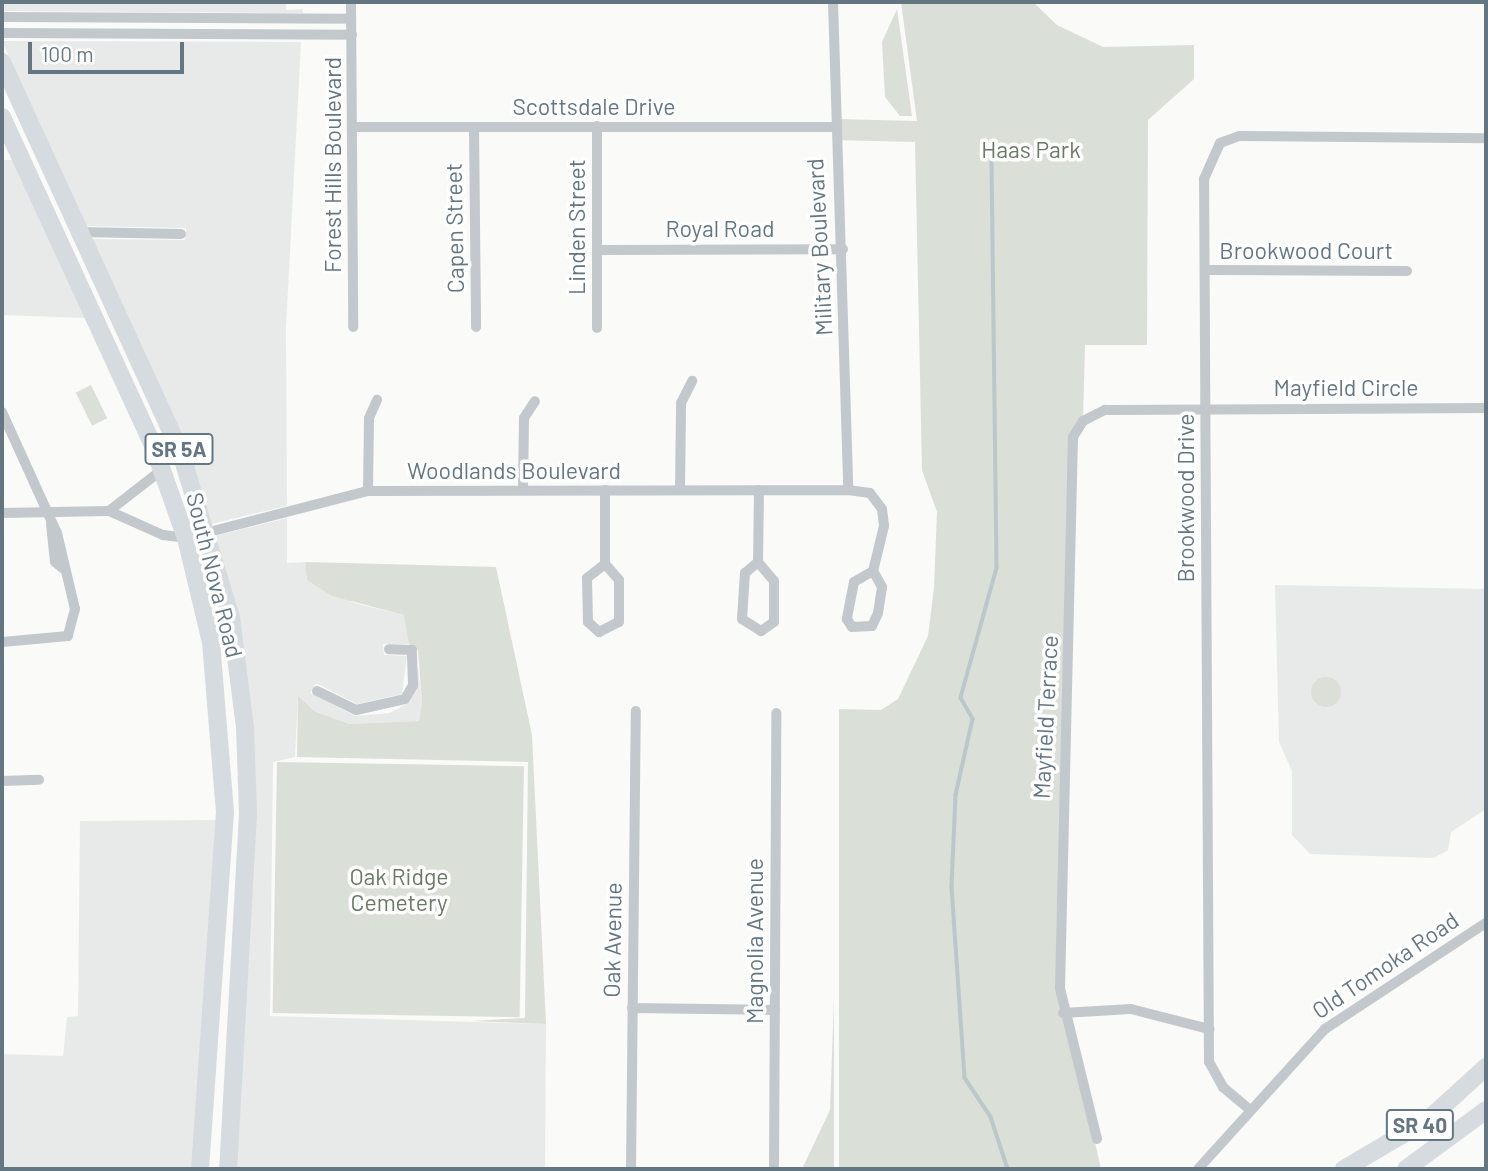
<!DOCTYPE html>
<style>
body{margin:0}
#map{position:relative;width:1488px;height:1171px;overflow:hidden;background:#fafaf8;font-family:Barlow,sans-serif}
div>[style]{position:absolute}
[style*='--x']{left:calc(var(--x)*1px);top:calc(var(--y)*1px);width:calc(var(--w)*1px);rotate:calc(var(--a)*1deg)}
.built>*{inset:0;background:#e8e9e9}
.green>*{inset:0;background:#dadfd7;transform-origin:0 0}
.round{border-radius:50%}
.stream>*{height:3.5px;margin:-1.75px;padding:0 1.75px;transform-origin:1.75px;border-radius:1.75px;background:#bbc7cb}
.minor>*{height:10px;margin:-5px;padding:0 5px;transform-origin:5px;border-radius:5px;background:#c3c8cc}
.primary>*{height:18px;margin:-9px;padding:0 9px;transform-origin:9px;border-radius:9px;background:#d6dbdf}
span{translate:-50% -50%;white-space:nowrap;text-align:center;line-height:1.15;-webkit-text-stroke:7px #fff;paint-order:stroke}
.shield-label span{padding:2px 5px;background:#fff;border:2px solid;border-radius:5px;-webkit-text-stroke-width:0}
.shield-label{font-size:21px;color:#657683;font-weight:700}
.street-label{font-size:23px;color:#657683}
.park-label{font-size:23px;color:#687a64}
.frame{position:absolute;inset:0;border:4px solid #657683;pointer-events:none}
.scale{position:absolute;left:28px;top:42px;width:156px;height:32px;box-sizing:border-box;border:4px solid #657683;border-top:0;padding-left:9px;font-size:21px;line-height:24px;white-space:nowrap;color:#657683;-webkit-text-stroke:5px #fff;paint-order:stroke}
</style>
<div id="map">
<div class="built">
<div style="clip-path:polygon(2px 2px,286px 2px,286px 10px,303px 9px,303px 13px,2px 11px)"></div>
<div style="clip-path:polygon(2px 41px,301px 42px,286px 327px,287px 506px,211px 524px,89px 239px,185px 240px,186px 228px,83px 226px)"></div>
<div style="clip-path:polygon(2px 130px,152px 457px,85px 318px,2px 315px,2px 160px,14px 160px)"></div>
<div style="clip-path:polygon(287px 518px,287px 563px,305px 562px,307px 580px,354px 603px,404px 615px,408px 627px,409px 644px,383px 644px,384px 655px,407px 656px,402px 694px,357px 704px,316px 683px,310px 693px,355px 716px,390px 713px,410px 702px,418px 667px,422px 703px,419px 721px,349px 724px,314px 711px,298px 697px,295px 757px,273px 762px,270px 1016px,546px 1024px,545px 1169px,233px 1169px,253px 808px,215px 536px)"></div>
<div style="clip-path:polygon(1275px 585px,1486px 589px,1486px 809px,1451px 832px,1448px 850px,1434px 858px,1310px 854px,1292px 835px,1292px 771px,1279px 742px)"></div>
<div style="clip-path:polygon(219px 820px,195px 1169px,2px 1169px,2px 1054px,63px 1056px,67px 1017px,78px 1016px,80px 821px)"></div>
</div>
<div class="green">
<div style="clip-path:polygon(901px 2px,1033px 2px,1057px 25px,1103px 47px,1194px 45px,1194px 79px,1148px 120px,1147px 345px,1085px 345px,1083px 421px,1073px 437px,1060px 988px,1101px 1169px,839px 1169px,839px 709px,881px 710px,898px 699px,928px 636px,934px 588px,937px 512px,922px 470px,915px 142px,834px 140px,834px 119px,917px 121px)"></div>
<div style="clip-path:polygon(897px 9px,912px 116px,900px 116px,885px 97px,882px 42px)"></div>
<div style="left:91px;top:385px;width:37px;height:17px;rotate:64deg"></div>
<div style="clip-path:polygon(305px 562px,496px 567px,532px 735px,546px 1024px,471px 1021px,525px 1018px,528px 762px,297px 757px,298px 696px,314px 711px,349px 724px,419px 721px,422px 703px,418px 650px,409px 644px,404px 615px,332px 596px,307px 580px)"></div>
<div class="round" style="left:1311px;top:677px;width:30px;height:30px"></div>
<div style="left:277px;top:762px;width:247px;height:251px;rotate:1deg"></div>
<div style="clip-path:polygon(834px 998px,834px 1169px,802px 1169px,830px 1110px)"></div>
</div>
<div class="stream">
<div style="--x:992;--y:160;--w:408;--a:89.3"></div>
<div style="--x:997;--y:568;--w:135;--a:105.5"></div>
<div style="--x:961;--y:698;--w:24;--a:60"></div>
<div style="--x:973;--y:719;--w:78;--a:102.6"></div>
<div style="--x:956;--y:795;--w:92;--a:92.5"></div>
<div style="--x:952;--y:887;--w:191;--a:86.1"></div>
<div style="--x:965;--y:1078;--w:47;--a:56.3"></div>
<div style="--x:991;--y:1117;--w:55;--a:71.9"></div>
</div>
<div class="minor">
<div style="--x:351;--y:2;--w:325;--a:89.6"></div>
<div style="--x:833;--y:2;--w:488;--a:88.2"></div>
<div style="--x:2;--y:17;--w:349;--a:0.3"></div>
<div style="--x:2;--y:33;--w:350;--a:0.3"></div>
<div style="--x:353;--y:127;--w:481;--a:0"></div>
<div style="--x:474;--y:128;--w:199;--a:89.4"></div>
<div style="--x:80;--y:232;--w:101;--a:1.1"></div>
<div style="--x:597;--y:250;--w:246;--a:-0.2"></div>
<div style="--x:1205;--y:270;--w:202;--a:0.3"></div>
<div style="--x:597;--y:328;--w:202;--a:-90"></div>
<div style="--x:2;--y:412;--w:133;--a:65.6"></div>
<div style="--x:57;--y:533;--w:78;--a:76.7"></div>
<div style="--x:75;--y:609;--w:28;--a:105"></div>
<div style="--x:68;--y:636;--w:66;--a:174.8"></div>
<div style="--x:523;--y:490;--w:72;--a:-89.2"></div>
<div style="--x:524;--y:418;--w:20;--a:-57"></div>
<div style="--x:605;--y:490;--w:74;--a:90"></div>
<div style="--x:605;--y:564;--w:23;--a:142"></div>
<div style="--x:587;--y:578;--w:44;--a:88.7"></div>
<div style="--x:588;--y:622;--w:15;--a:42"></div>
<div style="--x:599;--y:632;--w:22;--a:-27"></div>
<div style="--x:619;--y:622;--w:42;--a:-90"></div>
<div style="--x:619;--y:580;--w:21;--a:-131"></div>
<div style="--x:680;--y:490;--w:87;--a:-89.3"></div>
<div style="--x:681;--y:403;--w:25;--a:-63"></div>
<div style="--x:368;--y:491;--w:73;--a:-89.2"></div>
<div style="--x:369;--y:418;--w:20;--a:-66"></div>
<div style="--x:109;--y:511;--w:68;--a:-37.9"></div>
<div style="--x:2;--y:513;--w:107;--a:-1.1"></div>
<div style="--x:109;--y:511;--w:59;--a:24"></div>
<div style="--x:163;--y:535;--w:23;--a:7"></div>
<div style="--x:186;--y:538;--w:188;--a:-14.5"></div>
<div style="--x:368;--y:491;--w:480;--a:-0.1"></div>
<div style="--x:848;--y:490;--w:22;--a:8"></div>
<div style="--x:870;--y:493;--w:20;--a:53"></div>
<div style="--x:882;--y:509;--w:17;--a:83"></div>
<div style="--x:884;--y:526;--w:46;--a:103.7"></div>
<div style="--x:873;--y:571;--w:22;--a:150"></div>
<div style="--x:854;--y:582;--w:38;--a:101"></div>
<div style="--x:847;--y:619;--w:9;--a:58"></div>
<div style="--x:852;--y:627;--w:20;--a:-3"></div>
<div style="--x:872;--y:626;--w:14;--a:-65"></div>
<div style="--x:878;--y:613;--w:26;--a:-81"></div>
<div style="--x:882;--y:587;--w:18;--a:-119"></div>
<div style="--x:51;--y:524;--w:38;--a:84"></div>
<div style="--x:55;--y:562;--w:11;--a:38"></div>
<div style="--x:758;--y:562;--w:25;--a:50"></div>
<div style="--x:774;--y:581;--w:41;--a:90"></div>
<div style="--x:774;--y:622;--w:16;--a:145"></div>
<div style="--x:761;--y:631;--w:22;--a:-148"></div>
<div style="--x:742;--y:619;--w:46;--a:-86.3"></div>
<div style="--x:745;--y:573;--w:17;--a:-40"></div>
<div style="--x:758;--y:562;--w:72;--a:-89.2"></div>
<div style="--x:317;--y:691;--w:43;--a:26"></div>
<div style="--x:356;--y:710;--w:50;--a:-12.7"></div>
<div style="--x:405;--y:699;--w:16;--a:-60"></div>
<div style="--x:413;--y:685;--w:35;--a:-92"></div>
<div style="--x:412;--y:650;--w:23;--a:-178"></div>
<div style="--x:2;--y:781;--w:37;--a:-2"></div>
<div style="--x:632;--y:1008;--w:143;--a:0.8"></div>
<div style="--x:1063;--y:1013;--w:68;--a:-3.4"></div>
<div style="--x:1131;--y:1009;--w:81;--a:14.4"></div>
<div style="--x:1249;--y:1109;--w:34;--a:-140"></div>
<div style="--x:1223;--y:1087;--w:29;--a:-119"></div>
<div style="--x:1209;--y:1062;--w:883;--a:-90.32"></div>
<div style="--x:1204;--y:179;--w:39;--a:-66"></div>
<div style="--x:1220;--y:143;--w:20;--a:-20"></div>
<div style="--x:1239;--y:136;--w:247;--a:0.5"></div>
<div style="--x:1097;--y:1139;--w:155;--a:-103.8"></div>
<div style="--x:1060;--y:988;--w:551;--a:-88.65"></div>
<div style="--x:1073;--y:437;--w:19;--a:-58"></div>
<div style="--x:1083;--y:421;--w:25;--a:-27"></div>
<div style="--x:1105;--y:410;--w:381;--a:-0.3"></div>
<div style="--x:631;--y:1169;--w:458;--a:-89.4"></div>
<div style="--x:774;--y:1169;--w:456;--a:-89.7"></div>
<div style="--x:1198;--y:1169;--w:189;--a:-47.8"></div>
<div style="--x:1325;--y:1029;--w:193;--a:-33.4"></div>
</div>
<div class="primary">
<div style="--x:2;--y:62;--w:427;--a:65.4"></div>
<div style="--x:180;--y:450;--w:176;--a:73.1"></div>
<div style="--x:231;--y:618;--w:110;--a:82.7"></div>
<div style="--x:245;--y:727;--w:87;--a:88"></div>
<div style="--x:248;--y:814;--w:356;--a:93.2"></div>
<div style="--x:2;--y:117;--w:361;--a:65.3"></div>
<div style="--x:153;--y:445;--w:99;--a:70.5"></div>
<div style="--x:186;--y:538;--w:107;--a:76.5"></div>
<div style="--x:211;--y:642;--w:171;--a:85.3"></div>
<div style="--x:225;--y:812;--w:358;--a:94"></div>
<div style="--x:1344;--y:1169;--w:99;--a:-30.5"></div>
<div style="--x:1429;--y:1119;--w:77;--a:-42.4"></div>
<div style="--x:1406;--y:1169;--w:99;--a:-36.4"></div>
</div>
<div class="shield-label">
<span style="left:179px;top:449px">SR 5A</span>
<span style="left:1420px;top:1125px">SR 40</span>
</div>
<div class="street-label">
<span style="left:594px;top:106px">Scottsdale Drive</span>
<span style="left:332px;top:165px;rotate:-90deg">Forest Hills Boulevard</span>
<span style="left:576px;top:227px;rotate:-90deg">Linden Street</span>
<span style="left:454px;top:228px;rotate:-91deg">Capen Street</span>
<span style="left:720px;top:228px">Royal Road</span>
<span style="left:819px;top:247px;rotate:-93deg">Military Boulevard</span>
<span style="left:1306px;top:250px">Brookwood Court</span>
<span style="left:1346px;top:387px">Mayfield Circle</span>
<span style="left:514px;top:470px">Woodlands Boulevard</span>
<span style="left:1185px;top:498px;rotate:-90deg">Brookwood Drive</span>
<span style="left:215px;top:575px;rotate:76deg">South Nova Road</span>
<span style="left:1045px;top:717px;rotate:-87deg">Mayfield Terrace</span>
<span style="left:612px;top:940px;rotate:-89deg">Oak Avenue</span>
<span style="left:754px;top:941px;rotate:-90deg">Magnolia Avenue</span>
<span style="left:1385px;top:965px;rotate:-34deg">Old Tomoka Road</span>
</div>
<div class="park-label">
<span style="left:1031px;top:149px">Haas Park</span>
<span style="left:399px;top:889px">Oak Ridge<br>Cemetery</span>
</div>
<div class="frame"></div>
<div class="scale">100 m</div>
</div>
